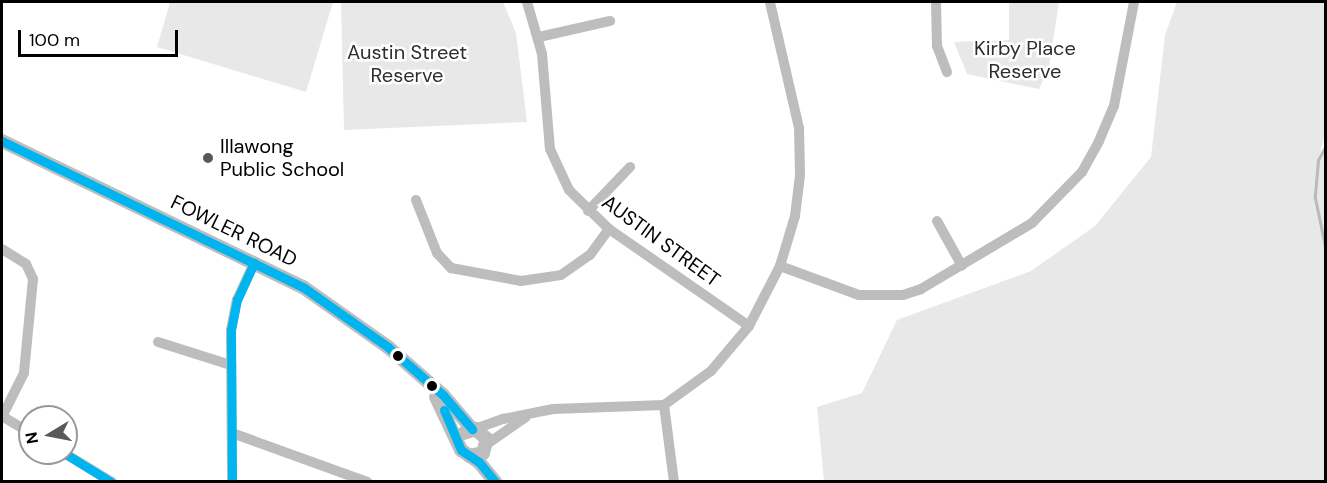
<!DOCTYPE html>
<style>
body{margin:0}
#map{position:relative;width:1327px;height:483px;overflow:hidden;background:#fff;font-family:"DM Sans",sans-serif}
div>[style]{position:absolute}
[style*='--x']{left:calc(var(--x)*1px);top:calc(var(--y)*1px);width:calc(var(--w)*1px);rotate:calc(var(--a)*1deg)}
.green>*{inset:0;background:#e8e8e8}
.stream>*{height:3px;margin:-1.5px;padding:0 1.5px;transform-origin:1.5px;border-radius:1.5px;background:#bababa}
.minor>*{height:10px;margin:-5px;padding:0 5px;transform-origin:5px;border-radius:5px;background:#bdbdbd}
.tertiary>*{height:14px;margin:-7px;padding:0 7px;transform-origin:7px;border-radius:7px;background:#bdbdbd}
.bus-1>*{height:9px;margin:-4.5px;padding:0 4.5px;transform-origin:4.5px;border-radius:4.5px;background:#00b5ef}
.dots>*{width:16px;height:16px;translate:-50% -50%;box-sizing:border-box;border:3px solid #fff;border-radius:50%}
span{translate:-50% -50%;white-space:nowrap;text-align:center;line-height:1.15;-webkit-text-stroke:5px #fff;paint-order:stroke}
.park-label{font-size:20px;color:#2d2d2d}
.poi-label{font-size:20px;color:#000}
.left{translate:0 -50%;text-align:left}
.street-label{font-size:20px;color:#000}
.frame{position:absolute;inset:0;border:3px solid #000;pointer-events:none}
.north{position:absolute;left:18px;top:405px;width:60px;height:60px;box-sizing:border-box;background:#fff;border:2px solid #999;border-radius:50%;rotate:260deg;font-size:16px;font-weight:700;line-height:24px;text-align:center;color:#000}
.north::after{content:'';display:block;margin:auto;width:21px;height:27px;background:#595959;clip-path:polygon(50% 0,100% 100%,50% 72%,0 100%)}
.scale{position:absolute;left:18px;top:30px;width:160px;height:27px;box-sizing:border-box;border:3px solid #000;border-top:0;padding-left:8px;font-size:18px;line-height:21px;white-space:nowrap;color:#000;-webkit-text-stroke:4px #fff;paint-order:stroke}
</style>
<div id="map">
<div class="green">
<div style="clip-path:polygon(170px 2px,333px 2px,306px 92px,157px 47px)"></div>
<div style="clip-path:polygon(341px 2px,503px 2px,516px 33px,527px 122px,344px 130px)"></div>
<div style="clip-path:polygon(1009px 2px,1059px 2px,1049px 67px,1039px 89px,967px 74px,954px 42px,1009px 40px)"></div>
<div style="clip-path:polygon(1177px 2px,1325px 2px,1326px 130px,1319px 158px,1325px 152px,1325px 481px,824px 481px,817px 407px,862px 393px,897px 320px,1031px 271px,1095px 226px,1151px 157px,1165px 35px)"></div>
</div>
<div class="stream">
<div style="--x:1326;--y:145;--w:17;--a:118"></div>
<div style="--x:1318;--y:160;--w:38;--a:95"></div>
<div style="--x:1315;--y:198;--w:54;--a:78.3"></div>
</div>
<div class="minor">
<div style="--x:527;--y:2;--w:54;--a:73.9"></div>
<div style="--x:542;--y:54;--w:95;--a:85.2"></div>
<div style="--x:550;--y:149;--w:45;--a:65.1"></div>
<div style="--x:569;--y:190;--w:56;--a:44.3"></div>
<div style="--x:609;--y:229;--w:170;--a:34.7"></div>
<div style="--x:936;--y:2;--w:44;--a:88.7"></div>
<div style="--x:937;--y:46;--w:28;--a:69"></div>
<div style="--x:539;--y:37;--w:73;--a:-12.7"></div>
<div style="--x:416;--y:200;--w:57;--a:68.4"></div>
<div style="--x:437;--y:253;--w:21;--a:47"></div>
<div style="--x:451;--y:268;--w:71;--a:10.5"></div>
<div style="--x:521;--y:281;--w:40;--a:-8.5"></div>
<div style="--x:561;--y:275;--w:35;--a:-35"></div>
<div style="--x:590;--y:255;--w:32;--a:-54"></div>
<div style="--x:588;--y:211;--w:61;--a:-46.3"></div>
<div style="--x:937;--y:221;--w:51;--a:60.9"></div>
<div style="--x:2;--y:249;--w:28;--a:32"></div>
<div style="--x:26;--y:264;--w:17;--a:65"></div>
<div style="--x:33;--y:279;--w:94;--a:95.5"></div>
<div style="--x:24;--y:373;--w:49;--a:116.6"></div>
<div style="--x:780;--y:266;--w:84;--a:20.2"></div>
<div style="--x:859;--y:295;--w:44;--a:0"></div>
<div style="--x:903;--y:295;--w:19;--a:-18"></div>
<div style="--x:921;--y:289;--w:129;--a:-30.7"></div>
<div style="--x:1032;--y:223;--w:71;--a:-45.6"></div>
<div style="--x:1082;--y:172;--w:35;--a:-61"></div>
<div style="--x:1099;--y:141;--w:38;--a:-67"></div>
<div style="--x:1114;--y:106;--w:106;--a:-79.1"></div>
<div style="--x:158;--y:342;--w:77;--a:17.5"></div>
<div style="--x:664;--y:405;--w:78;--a:82.6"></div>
<div style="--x:2;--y:416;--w:33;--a:31"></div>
<div style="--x:475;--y:429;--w:30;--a:-20"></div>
<div style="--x:503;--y:419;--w:51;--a:-11.3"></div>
<div style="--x:553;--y:409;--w:111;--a:-2.1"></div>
<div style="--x:664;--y:405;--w:58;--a:-35.9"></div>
<div style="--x:711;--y:371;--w:59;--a:-49.8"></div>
<div style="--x:749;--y:326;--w:68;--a:-62.7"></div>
<div style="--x:780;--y:266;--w:52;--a:-73.3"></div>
<div style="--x:795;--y:216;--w:41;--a:-83"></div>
<div style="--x:800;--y:175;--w:47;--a:-91.2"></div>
<div style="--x:799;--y:128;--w:129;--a:-103"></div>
<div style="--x:232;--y:433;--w:144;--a:19.9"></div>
<div style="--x:487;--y:444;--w:47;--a:-34.7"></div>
<div style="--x:64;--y:453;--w:56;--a:31.1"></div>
<div style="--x:232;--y:482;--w:152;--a:-90.4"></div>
<div style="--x:231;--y:330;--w:31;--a:-79"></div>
<div style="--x:237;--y:300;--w:41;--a:-65.3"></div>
</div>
<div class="tertiary">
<div style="--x:2;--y:141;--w:335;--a:25.9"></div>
<div style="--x:303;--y:287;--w:104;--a:35.2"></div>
<div style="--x:388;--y:347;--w:73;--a:41.1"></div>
<div style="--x:443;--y:395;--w:45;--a:49.5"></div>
<div style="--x:436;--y:397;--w:59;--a:64.7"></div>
<div style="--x:461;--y:450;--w:22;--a:34"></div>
<div style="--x:479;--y:462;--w:26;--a:51"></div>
<div style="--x:464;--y:433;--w:12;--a:-20"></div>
<div style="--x:475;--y:429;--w:16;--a:40"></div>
<div style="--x:487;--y:439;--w:15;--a:106"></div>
<div style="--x:483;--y:453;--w:14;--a:168"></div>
</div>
<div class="bus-1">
<div style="--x:2;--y:141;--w:335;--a:25.9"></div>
<div style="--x:303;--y:287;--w:104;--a:35.2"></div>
<div style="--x:388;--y:347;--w:73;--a:41.1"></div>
<div style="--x:443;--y:395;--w:45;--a:49.5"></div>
<div style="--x:444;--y:410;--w:43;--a:67"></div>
<div style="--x:461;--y:450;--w:22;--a:34"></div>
<div style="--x:479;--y:462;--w:26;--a:51"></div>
<div style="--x:64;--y:453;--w:55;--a:31.7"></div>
<div style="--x:232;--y:482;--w:152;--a:-90.4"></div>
<div style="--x:231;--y:330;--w:31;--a:-79"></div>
<div style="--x:237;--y:300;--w:41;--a:-65.3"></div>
</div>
<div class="dots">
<div style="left:208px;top:158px;background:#595959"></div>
<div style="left:398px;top:356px;background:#000"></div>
<div style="left:432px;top:386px;background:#000"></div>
</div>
<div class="park-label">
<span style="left:1025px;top:60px">Kirby Place<br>Reserve</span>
<span style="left:407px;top:64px">Austin Street<br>Reserve</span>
</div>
<div class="poi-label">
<span class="left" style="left:220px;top:158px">Illawong<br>Public School</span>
</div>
<div class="street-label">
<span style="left:234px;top:231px;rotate:26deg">FOWLER ROAD</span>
<span style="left:661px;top:241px;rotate:36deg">AUSTIN STREET</span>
</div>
<div class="frame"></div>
<div class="north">N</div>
<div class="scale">100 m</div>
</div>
